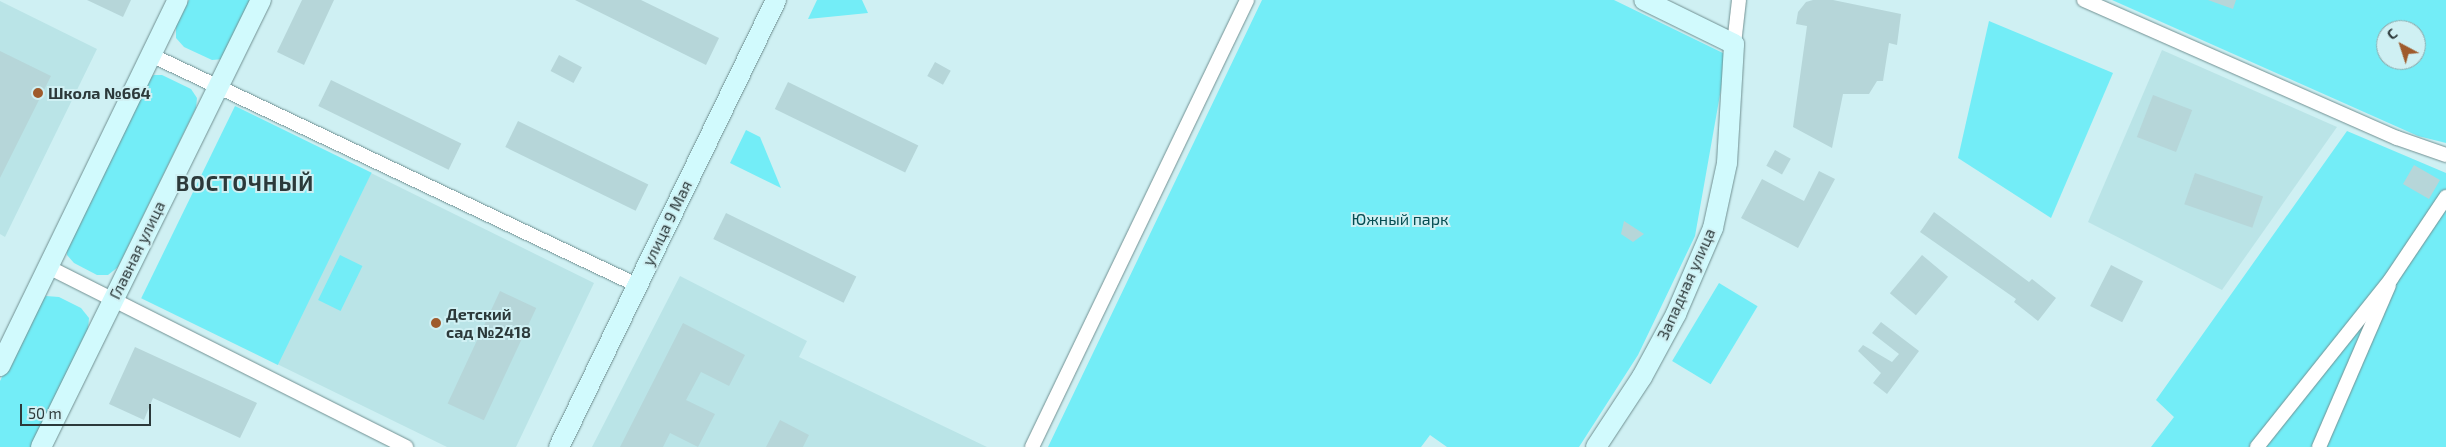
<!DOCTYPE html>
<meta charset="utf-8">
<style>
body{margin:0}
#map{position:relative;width:2446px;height:447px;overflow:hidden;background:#cff0f3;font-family:"Exo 2",sans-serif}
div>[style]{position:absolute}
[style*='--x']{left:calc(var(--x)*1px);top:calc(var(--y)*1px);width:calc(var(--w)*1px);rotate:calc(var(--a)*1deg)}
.built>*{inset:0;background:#bae4e7}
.green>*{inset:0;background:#73edf7;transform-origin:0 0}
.building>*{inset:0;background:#b6d6d9;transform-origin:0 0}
.roads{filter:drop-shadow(0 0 1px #719092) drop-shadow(0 0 1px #719092)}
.street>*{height:14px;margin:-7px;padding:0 7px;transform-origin:7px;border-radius:7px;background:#fff}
.secondary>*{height:20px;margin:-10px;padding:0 10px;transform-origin:10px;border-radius:10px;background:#d1fafd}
.dots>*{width:14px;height:14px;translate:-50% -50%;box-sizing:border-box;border:2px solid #cff0f3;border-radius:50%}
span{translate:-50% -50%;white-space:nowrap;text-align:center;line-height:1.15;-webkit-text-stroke:4px #cff0f3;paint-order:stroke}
.poi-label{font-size:16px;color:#2c393a;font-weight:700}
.left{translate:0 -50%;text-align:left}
.park-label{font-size:16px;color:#054d52}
.street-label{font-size:16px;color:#2c393a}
.district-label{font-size:21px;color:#2c393a;font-weight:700;letter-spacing:1px}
.north{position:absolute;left:2376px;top:20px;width:50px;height:50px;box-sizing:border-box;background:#cff0f3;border:1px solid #8ea7a9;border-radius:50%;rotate:320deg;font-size:14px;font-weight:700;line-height:20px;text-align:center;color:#2c393a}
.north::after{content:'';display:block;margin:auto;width:18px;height:22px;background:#9f5b2c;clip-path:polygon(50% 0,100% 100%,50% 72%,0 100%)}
.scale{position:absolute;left:20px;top:404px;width:131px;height:22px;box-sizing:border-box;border:2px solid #2c393a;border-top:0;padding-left:6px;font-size:15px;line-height:18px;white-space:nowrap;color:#2c393a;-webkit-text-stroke:4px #cff0f3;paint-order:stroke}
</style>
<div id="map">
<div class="built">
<div style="clip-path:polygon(0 1px,97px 49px,5px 237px,0 234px)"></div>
<div style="clip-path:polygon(2162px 50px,2337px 127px,2222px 290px,2088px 222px)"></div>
<div style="clip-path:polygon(371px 173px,594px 283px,516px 447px,447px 447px,277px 364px)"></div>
<div style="clip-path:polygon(680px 276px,807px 341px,799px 357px,987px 447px,592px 447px)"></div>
</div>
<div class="green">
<div style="clip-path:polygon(189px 0,257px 0,224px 59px,212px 60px,184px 47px,176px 38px,176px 25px)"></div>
<div style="clip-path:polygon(817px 0,862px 0,868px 13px,808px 19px)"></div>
<div style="clip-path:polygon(1262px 0,1614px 0,1727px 55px,1695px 236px,1638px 355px,1579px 447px,1447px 447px,1430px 435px,1421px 447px,1048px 447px)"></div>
<div style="clip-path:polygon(evenodd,2112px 0,2446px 0,2446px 143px,2418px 136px,2112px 0,2386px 30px,2416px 30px,2416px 60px,2386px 60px,2386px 30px)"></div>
<div style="clip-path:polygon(1989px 21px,2113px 73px,2051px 218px,1958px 158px)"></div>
<div style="clip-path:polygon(154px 75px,162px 75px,191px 89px,197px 98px,196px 108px,118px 267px,108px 275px,97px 275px,74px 263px,67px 255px,66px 241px,144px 81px)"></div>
<div style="left:235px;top:106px;width:152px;height:214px;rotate:26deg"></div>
<div style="clip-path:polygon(746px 130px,760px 137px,781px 188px,730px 163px)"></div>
<div style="clip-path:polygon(2347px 131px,2446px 173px,2446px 447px,2151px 447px,2174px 417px,2156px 400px)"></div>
<div style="left:340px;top:255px;width:25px;height:50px;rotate:26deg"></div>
<div style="left:1719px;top:283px;width:45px;height:91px;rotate:31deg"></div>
<div style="clip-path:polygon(46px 296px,59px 297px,81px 308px,89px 318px,88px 330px,31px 447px,0 447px,0 381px,37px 305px)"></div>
</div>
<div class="building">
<div style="clip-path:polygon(87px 0,131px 0,123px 17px)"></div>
<div style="clip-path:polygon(302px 0,334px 0,304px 65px,277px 52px)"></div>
<div style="clip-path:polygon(575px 0,641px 0,719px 38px,706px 65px)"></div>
<div style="clip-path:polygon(1813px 0,1833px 0,1901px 14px,1897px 45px,1889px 43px,1883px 81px,1877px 81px,1869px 94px,1843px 94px,1832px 148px,1793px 127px,1807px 26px,1796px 24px,1798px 12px,1806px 2px)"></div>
<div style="clip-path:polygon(2208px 0,2236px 0,2233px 9px)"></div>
<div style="clip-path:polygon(0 51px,51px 76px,0 178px)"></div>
<div style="left:559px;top:55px;width:26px;height:18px;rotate:28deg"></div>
<div style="left:935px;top:62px;width:18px;height:16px;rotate:29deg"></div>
<div style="left:331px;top:80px;width:145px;height:29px;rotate:26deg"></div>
<div style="left:788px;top:82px;width:145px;height:30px;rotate:26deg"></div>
<div style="left:2153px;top:95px;width:42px;height:45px;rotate:21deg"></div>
<div style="left:518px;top:121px;width:145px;height:29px;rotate:26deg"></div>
<div style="left:1775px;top:150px;width:18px;height:18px;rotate:29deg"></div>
<div style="left:2414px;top:165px;width:30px;height:22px;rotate:30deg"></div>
<div style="clip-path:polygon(1819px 171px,1835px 179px,1798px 248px,1741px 218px,1762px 179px,1804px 201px)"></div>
<div style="left:2195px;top:173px;width:72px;height:33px;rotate:19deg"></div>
<div style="clip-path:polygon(1934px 212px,2029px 282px,2032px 279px,2056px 298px,2038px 321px,2014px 302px,2016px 299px,1920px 232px)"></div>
<div style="left:726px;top:213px;width:145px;height:29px;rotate:26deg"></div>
<div style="clip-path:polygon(1624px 221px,1644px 234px,1633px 242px,1621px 234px)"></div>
<div style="left:1922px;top:255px;width:34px;height:50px;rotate:40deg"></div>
<div style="left:2111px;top:265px;width:36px;height:46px;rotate:27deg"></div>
<div style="left:500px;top:291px;width:40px;height:124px;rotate:25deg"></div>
<div style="clip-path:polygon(1881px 322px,1919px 351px,1887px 394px,1873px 383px,1881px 373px,1858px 351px,1863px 345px,1892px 362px,1899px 354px,1872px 333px)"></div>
<div style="clip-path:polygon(683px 323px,745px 355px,729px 386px,701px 372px,686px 400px,715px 414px,698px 447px,670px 433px,663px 447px,620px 447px)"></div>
<div style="clip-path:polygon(135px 347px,257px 403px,240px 438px,153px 398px,144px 420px,109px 404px)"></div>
<div style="clip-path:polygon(780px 420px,809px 435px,803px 447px,766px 447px)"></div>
</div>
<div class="roads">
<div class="street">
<div style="--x:2084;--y:0;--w:342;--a:23.8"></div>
<div style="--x:2397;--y:138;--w:52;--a:19.1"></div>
<div style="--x:1734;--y:44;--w:44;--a:-83.5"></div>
<div style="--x:151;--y:55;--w:538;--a:25.33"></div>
<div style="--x:48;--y:267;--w:401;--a:26.7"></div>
<div style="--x:1032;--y:447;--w:496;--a:-64.3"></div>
<div style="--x:2257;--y:447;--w:215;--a:-51.4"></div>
<div style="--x:2391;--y:279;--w:99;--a:-56.1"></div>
<div style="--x:2319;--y:447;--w:176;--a:-66.6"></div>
</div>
<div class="secondary">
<div style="--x:0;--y:366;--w:407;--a:-64.1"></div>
<div style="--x:41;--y:447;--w:498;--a:-63.8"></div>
<div style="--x:559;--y:447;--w:497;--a:-64.1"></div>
<div style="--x:1596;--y:447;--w:84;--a:-56.7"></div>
<div style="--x:1642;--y:377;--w:72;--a:-61.6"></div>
<div style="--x:1676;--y:314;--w:94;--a:-66.7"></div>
<div style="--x:1713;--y:228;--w:66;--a:-77.8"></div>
<div style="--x:1727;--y:163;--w:119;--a:-86.6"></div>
<div style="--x:1734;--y:44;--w:100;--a:-153.9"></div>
</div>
</div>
<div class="dots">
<div style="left:38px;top:93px;background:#9f5b2c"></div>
<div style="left:436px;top:323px;background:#9f5b2c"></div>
</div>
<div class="poi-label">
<span class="left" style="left:48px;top:93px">Школа №664</span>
<span class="left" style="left:446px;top:323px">Детский<br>сад №2418</span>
</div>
<div class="park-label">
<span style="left:1400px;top:219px">Южный парк</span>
</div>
<div class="street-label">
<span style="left:667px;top:223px;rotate:-64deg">улица 9 Мая</span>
<span style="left:137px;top:250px;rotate:-64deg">Главная улица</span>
<span style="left:1686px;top:284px;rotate:-66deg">Западная улица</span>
</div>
<div class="district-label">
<span style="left:245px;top:183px">ВОСТОЧНЫЙ</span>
</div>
<div class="north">С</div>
<div class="scale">50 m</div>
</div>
